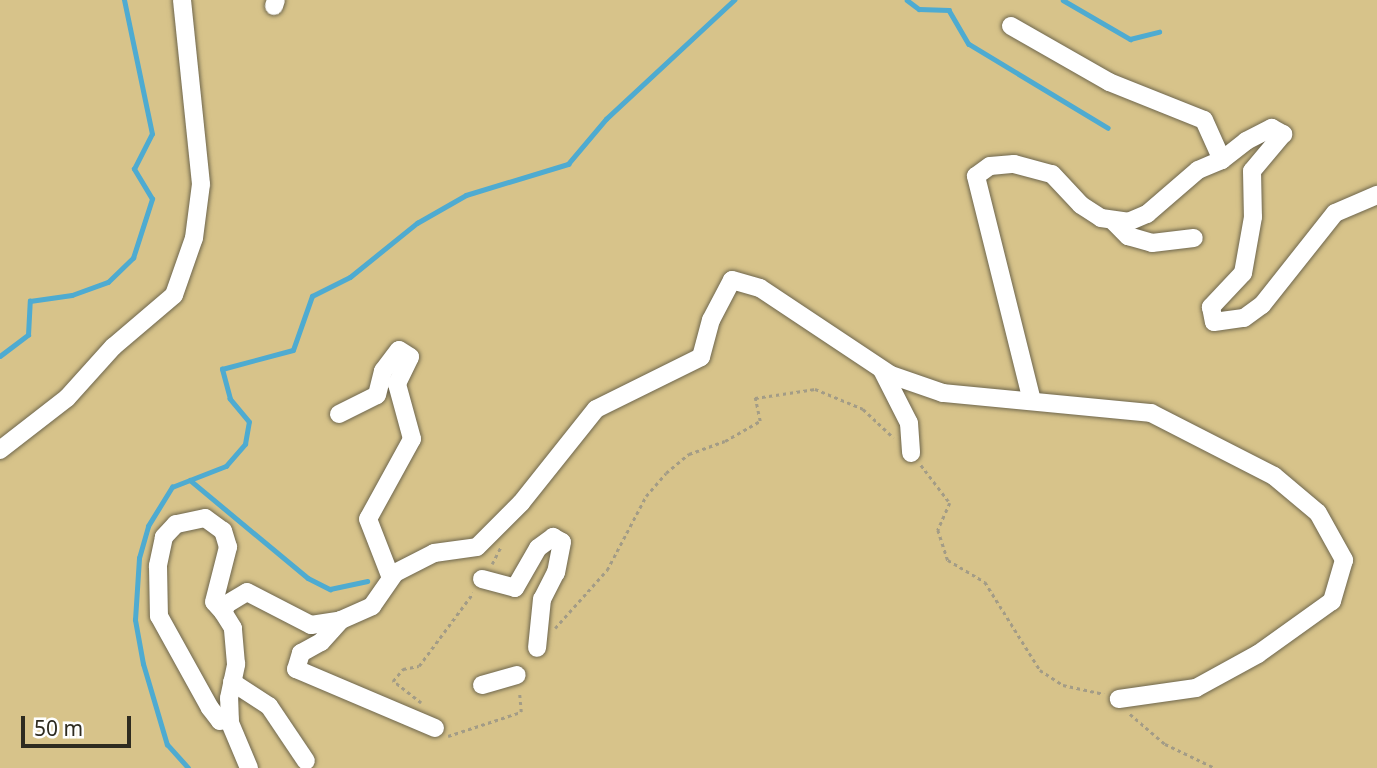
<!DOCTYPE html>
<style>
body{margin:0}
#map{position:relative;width:1377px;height:768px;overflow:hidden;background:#ece2c6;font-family:"Noto Sans",sans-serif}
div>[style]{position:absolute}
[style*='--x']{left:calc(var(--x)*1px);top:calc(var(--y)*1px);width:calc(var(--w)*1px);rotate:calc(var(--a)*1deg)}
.green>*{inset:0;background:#d7c38a;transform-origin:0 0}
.stream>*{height:4.5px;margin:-2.25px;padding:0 2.25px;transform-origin:2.25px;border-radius:2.25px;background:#4eabd1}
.path>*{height:2.5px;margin-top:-1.25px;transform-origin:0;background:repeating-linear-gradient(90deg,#a39c86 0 3.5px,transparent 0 7px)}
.roads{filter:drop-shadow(0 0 2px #6e664d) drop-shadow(0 0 2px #6e664d)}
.minor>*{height:18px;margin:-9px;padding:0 9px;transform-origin:9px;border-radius:9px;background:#fff}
span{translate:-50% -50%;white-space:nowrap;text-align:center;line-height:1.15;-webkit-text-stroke:5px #fff;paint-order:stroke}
.scale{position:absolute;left:21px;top:716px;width:110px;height:32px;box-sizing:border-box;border:4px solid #2e2b20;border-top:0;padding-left:9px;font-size:21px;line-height:24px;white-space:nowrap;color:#2e2b20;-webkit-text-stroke:5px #fff;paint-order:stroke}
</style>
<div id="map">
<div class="green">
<div style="left:0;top:0;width:1377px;height:768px"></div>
</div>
<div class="stream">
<div style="--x:907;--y:0;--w:15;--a:37"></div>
<div style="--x:919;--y:9;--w:30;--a:2"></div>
<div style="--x:949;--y:10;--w:39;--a:60"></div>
<div style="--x:969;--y:44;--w:162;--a:31.1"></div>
<div style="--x:1063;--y:0;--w:78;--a:30.2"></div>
<div style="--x:1130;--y:39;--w:30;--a:-14"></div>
<div style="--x:0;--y:356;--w:35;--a:-37"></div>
<div style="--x:28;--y:335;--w:34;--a:-87"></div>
<div style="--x:30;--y:301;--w:42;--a:-8.1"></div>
<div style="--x:72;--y:295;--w:38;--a:-20"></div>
<div style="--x:108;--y:282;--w:35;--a:-44"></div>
<div style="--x:133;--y:258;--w:62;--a:-72.1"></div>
<div style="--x:152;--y:199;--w:35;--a:-121"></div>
<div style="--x:134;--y:169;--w:39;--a:-63"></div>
<div style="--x:152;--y:134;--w:137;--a:-101.8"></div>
<div style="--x:190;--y:480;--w:153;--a:39.7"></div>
<div style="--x:308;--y:578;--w:25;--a:27"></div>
<div style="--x:330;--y:589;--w:38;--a:-12"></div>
<div style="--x:188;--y:768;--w:31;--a:-132"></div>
<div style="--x:167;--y:745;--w:84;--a:-106.5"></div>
<div style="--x:143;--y:664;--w:45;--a:-100.3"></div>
<div style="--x:135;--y:620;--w:62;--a:-86.3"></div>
<div style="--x:139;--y:558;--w:33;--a:-74"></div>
<div style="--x:148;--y:526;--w:46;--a:-58.4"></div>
<div style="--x:172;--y:487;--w:58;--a:-21.3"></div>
<div style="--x:226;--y:466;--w:29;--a:-49"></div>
<div style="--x:245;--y:444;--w:22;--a:-80"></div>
<div style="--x:249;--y:422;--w:30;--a:-130"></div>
<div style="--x:230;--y:399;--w:31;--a:-105"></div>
<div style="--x:222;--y:369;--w:73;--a:-15"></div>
<div style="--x:293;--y:350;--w:57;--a:-70.6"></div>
<div style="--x:312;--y:296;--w:42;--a:-26.6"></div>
<div style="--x:350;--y:277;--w:86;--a:-38.9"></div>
<div style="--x:417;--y:223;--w:56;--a:-29.7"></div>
<div style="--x:466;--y:195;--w:107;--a:-16.9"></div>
<div style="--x:568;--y:164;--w:59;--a:-49.8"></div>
<div style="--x:606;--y:119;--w:175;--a:-42.9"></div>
</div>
<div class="path">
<div style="--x:921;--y:465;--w:48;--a:52.7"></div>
<div style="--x:950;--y:503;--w:30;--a:114"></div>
<div style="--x:938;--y:530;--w:32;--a:72"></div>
<div style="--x:948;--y:560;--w:43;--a:30.7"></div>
<div style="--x:985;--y:582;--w:104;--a:58"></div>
<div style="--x:1040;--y:670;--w:27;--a:33"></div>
<div style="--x:1063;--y:685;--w:42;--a:12.4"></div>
<div style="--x:492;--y:564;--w:18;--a:-63"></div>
<div style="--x:555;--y:628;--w:78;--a:-48.1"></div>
<div style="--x:607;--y:570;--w:84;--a:-62.2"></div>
<div style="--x:646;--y:496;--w:30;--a:-49"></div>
<div style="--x:666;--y:473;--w:30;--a:-40"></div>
<div style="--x:689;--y:454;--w:38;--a:-20"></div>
<div style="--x:725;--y:441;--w:40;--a:-29.7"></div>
<div style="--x:760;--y:421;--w:24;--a:-102"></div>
<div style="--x:755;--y:398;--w:61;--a:-8.5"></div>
<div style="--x:815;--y:389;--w:52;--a:22.6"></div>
<div style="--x:863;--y:409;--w:42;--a:43.1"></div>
<div style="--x:421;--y:703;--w:36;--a:-142"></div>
<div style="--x:393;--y:681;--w:16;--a:-50"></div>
<div style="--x:403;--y:669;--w:16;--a:-11"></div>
<div style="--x:419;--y:666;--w:91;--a:-53.5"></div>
<div style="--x:1130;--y:714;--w:46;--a:40.6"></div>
<div style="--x:1165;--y:744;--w:55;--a:25.6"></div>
<div style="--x:448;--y:736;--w:77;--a:-18.2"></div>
<div style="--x:521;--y:712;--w:21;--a:-95"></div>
</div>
<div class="roads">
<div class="minor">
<div style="--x:274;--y:6;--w:6;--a:-72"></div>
<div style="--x:1011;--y:26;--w:113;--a:29.7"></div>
<div style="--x:1109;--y:82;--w:102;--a:21.8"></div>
<div style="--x:1204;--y:120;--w:44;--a:65.8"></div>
<div style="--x:1112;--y:220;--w:23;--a:45"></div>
<div style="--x:1128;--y:236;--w:25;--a:16"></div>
<div style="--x:1152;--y:243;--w:42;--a:-6.8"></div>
<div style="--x:882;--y:370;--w:59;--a:63"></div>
<div style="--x:909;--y:423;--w:30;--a:86"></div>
<div style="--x:1032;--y:401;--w:232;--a:-104"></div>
<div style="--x:976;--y:176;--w:17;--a:-36"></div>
<div style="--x:990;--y:166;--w:24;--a:-5"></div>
<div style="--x:1014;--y:164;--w:39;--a:15"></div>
<div style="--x:1052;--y:174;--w:42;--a:46.9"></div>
<div style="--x:1081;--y:205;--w:24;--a:33"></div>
<div style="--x:1101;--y:218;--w:27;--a:8"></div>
<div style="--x:1128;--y:222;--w:21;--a:-23"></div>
<div style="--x:1147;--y:214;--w:67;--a:-40.8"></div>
<div style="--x:1198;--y:170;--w:26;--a:-23"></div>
<div style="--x:1222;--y:160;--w:31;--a:-38"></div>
<div style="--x:1246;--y:141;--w:29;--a:-27"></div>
<div style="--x:1272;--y:128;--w:13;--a:29"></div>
<div style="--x:1283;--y:134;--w:48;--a:130"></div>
<div style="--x:1252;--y:171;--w:46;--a:88.8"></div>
<div style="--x:1253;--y:217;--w:57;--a:100.1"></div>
<div style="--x:1243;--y:273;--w:47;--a:133.3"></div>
<div style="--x:1211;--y:307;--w:15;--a:79"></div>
<div style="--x:1214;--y:322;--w:30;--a:-8"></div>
<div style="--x:1244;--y:318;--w:22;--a:-36"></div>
<div style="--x:1262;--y:305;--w:117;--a:-51.6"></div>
<div style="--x:1335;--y:213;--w:46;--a:-23.2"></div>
<div style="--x:339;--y:414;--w:42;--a:-26.6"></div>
<div style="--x:377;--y:395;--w:25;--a:-76"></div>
<div style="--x:383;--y:371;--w:26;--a:-53"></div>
<div style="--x:399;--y:350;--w:13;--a:32"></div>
<div style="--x:410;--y:357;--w:30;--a:116"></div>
<div style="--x:397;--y:384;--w:57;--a:74.7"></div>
<div style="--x:412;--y:439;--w:91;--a:118.8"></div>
<div style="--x:368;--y:519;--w:63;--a:68.7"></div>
<div style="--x:0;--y:450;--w:85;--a:-37.8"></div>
<div style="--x:67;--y:398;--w:69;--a:-48"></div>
<div style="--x:113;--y:347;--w:80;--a:-40.4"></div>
<div style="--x:174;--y:295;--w:60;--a:-70.7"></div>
<div style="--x:194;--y:238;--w:54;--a:-82.6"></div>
<div style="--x:201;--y:184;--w:185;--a:-95.9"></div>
<div style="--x:482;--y:579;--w:34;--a:15"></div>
<div style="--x:515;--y:588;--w:46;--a:-60.1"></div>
<div style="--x:538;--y:548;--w:19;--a:-36"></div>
<div style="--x:553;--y:537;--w:10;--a:29"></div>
<div style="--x:562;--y:542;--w:31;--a:101"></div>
<div style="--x:556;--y:572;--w:30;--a:117"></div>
<div style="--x:542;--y:599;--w:49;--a:95.8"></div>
<div style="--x:223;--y:612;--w:13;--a:-132"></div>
<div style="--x:214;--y:602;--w:57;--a:-75.7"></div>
<div style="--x:228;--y:547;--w:17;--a:-107"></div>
<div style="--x:223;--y:531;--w:22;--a:-144"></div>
<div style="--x:205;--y:518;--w:30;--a:168"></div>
<div style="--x:176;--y:524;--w:18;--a:133"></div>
<div style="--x:164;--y:537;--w:30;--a:102"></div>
<div style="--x:158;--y:566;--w:50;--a:88.9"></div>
<div style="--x:159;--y:616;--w:105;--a:61"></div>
<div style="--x:210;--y:708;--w:16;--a:52"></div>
<div style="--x:220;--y:721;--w:10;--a:-17"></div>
<div style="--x:341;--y:620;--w:30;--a:132"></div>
<div style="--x:321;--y:642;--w:23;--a:151"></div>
<div style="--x:301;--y:653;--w:17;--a:107"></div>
<div style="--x:296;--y:669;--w:151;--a:23"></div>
<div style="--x:232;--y:682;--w:44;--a:33"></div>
<div style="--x:269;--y:706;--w:66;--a:56.1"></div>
<div style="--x:482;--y:685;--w:36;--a:-16"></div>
<div style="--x:249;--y:768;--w:49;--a:-112.9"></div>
<div style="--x:230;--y:723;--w:25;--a:-92"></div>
<div style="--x:229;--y:698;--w:35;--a:-78"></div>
<div style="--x:236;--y:664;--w:36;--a:-95"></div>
<div style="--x:233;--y:628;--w:19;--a:-122"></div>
<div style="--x:223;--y:612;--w:9;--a:-63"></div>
<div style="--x:227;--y:604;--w:23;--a:-31"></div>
<div style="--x:247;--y:592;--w:72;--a:27.3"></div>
<div style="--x:311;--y:625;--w:30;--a:-9"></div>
<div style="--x:341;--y:620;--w:34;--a:-24"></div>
<div style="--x:372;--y:606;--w:40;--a:-55.1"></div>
<div style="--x:395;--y:573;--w:44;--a:-27.1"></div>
<div style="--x:434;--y:553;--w:43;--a:-7.9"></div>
<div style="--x:477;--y:547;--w:62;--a:-45"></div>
<div style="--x:521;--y:503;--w:120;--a:-51.4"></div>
<div style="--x:596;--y:409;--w:117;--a:-26.3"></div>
<div style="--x:701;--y:357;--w:38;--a:-75"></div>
<div style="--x:711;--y:320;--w:45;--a:-62.3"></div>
<div style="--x:732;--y:280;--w:29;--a:16"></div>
<div style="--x:760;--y:288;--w:157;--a:33.6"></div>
<div style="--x:891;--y:375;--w:55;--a:19.1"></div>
<div style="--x:943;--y:393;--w:209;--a:5.5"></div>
<div style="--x:1151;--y:413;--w:138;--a:27.1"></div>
<div style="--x:1274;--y:476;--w:57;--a:40.1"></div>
<div style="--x:1318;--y:513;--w:54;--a:61"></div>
<div style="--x:1344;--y:560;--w:43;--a:106.3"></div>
<div style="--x:1332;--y:601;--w:91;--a:144.4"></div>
<div style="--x:1258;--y:654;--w:71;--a:151.3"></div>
<div style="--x:1196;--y:688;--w:78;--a:171.9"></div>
</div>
</div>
<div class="scale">50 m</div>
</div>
